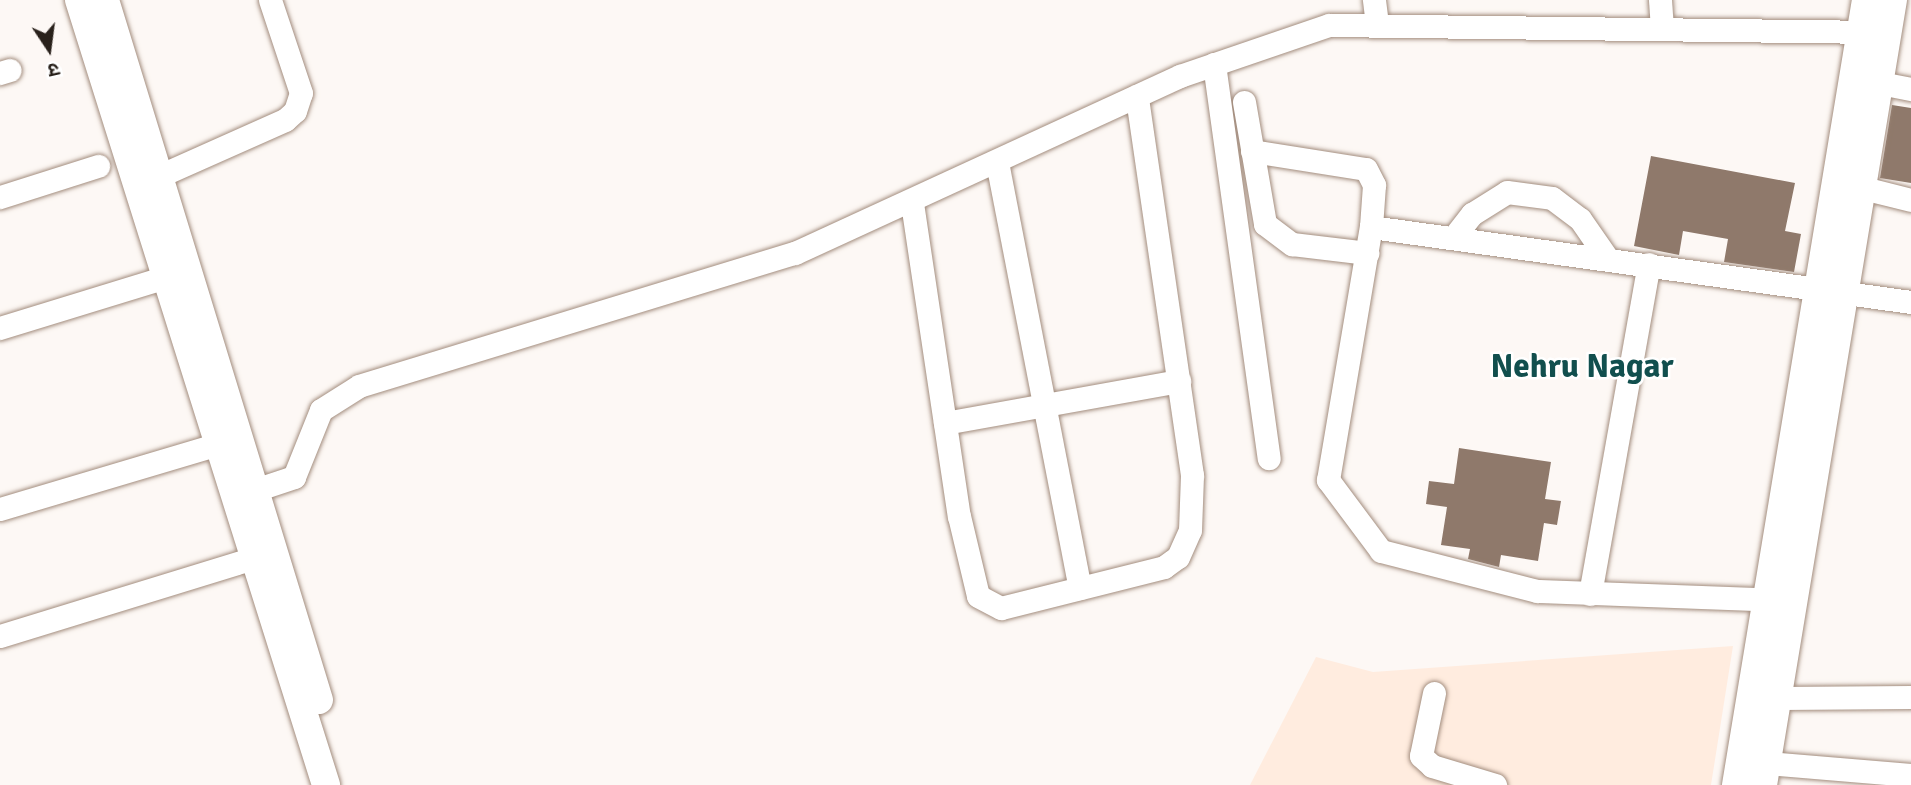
<!DOCTYPE html>
<meta charset="utf-8">
<style>
body{margin:0}
#map{position:relative;width:1911px;height:785px;overflow:hidden;background:#fdf8f5;font-family:Signika,"Noto Sans Devanagari",sans-serif}
div>[style]{position:absolute}
[style*='--x']{left:calc(var(--x)*1px);top:calc(var(--y)*1px);width:calc(var(--w)*1px);rotate:calc(var(--a)*1deg)}
.built>*{inset:0;background:#ffecdf}
.building>*{inset:0;background:#8f796b}
.roads{filter:drop-shadow(0 0 2px #a38d7e) drop-shadow(0 0 2px #a38d7e)}
.minor>*{height:23px;margin:-11.5px;padding:0 11.5px;transform-origin:11.5px;border-radius:11.5px;background:#fff}
.major>*{height:28px;margin:-14px;padding:0 14px;transform-origin:14px;border-radius:14px;background:#fff}
span{translate:-50% -50%;white-space:nowrap;text-align:center;line-height:1.15;-webkit-text-stroke:5px #fff;paint-order:stroke}
.district-label{font-size:33px;color:#114f4e;font-weight:700}
.north{position:absolute;left:14px;top:14px;width:70px;height:70px;-webkit-text-stroke:5px #fff;paint-order:stroke;rotate:167deg;font-size:19px;font-weight:700;line-height:28px;text-align:center;color:#29211b}
.north::after{content:'';display:block;margin:auto;width:24px;height:32px;background:#29211b;clip-path:polygon(50% 0,100% 100%,50% 72%,0 100%)}
</style>
<div id="map">
<div class="built">
<div style="clip-path:polygon(1733px 646px,1711px 785px,1250px 785px,1316px 657px,1373px 672px)"></div>
</div>
<div class="building">
<div style="clip-path:polygon(1892px 105px,1911px 108px,1911px 183px,1880px 178px)"></div>
<div style="clip-path:polygon(1651px 156px,1795px 183px,1785px 231px,1801px 234px,1794px 272px,1724px 262px,1728px 239px,1683px 231px,1679px 255px,1634px 246px)"></div>
<div style="clip-path:polygon(1459px 448px,1551px 462px,1545px 499px,1561px 501px,1557px 525px,1544px 523px,1538px 561px,1501px 555px,1499px 567px,1468px 559px,1470px 549px,1441px 545px,1447px 507px,1426px 504px,1429px 481px,1454px 484px)"></div>
</div>
<div class="roads">
<div class="minor">
<div style="--x:1374;--y:0;--w:25;--a:83"></div>
<div style="--x:1660;--y:0;--w:28;--a:86"></div>
<div style="--x:1214;--y:64;--w:398;--a:82.1"></div>
<div style="--x:0;--y:73;--w:10;--a:-17"></div>
<div style="--x:1880;--y:83;--w:32;--a:11"></div>
<div style="--x:1244;--y:102;--w:124;--a:80.2"></div>
<div style="--x:1265;--y:224;--w:34;--a:37"></div>
<div style="--x:1292;--y:244;--w:76;--a:6.8"></div>
<div style="--x:1252;--y:151;--w:115;--a:9"></div>
<div style="--x:1366;--y:169;--w:18;--a:63"></div>
<div style="--x:1374;--y:185;--w:42;--a:94.1"></div>
<div style="--x:997;--y:162;--w:434;--a:79"></div>
<div style="--x:159;--y:176;--w:138;--a:-24"></div>
<div style="--x:285;--y:120;--w:13;--a:-42"></div>
<div style="--x:295;--y:111;--w:19;--a:-72"></div>
<div style="--x:301;--y:93;--w:98;--a:-108.4"></div>
<div style="--x:1863;--y:188;--w:49;--a:14"></div>
<div style="--x:0;--y:197;--w:103;--a:-17.6"></div>
<div style="--x:912;--y:203;--w:317;--a:81.5"></div>
<div style="--x:959;--y:516;--w:82;--a:76.6"></div>
<div style="--x:978;--y:596;--w:26;--a:28"></div>
<div style="--x:1001;--y:608;--w:168;--a:-14.1"></div>
<div style="--x:1164;--y:567;--w:17;--a:-36"></div>
<div style="--x:1178;--y:557;--w:30;--a:-66"></div>
<div style="--x:1190;--y:530;--w:55;--a:-87.9"></div>
<div style="--x:1192;--y:475;--w:383;--a:-98.3"></div>
<div style="--x:1453;--y:238;--w:31;--a:-52"></div>
<div style="--x:1472;--y:214;--w:41;--a:-32.2"></div>
<div style="--x:1507;--y:192;--w:45;--a:7.6"></div>
<div style="--x:1552;--y:198;--w:35;--a:37"></div>
<div style="--x:1580;--y:219;--w:47;--a:55.3"></div>
<div style="--x:0;--y:328;--w:174;--a:-17.1"></div>
<div style="--x:945;--y:423;--w:238;--a:-10.2"></div>
<div style="--x:240;--y:495;--w:57;--a:-18.4"></div>
<div style="--x:294;--y:477;--w:72;--a:-68.1"></div>
<div style="--x:321;--y:410;--w:45;--a:-32.3"></div>
<div style="--x:359;--y:386;--w:456;--a:-17"></div>
<div style="--x:795;--y:253;--w:424;--a:-24.7"></div>
<div style="--x:1180;--y:76;--w:157;--a:-18.9"></div>
<div style="--x:1329;--y:25;--w:548;--a:0.73"></div>
<div style="--x:0;--y:509;--w:227;--a:-16.6"></div>
<div style="--x:1590;--y:594;--w:335;--a:-79.9"></div>
<div style="--x:1784;--y:600;--w:247;--a:-177.9"></div>
<div style="--x:1537;--y:591;--w:161;--a:-165.6"></div>
<div style="--x:1381;--y:551;--w:89;--a:-126.7"></div>
<div style="--x:1328;--y:480;--w:257;--a:-80.4"></div>
<div style="--x:1371;--y:227;--w:545;--a:7.91"></div>
<div style="--x:0;--y:636;--w:266;--a:-17.1"></div>
<div style="--x:1434;--y:693;--w:64;--a:101.7"></div>
<div style="--x:1421;--y:756;--w:15;--a:42"></div>
<div style="--x:1432;--y:766;--w:66;--a:16.8"></div>
<div style="--x:1780;--y:698;--w:131;--a:-0.4"></div>
<div style="--x:1767;--y:763;--w:144;--a:4.8"></div>
</div>
<div class="major">
<div style="--x:79;--y:0;--w:823;--a:72.53"></div>
<div style="--x:105;--y:0;--w:732;--a:73"></div>
<div style="--x:1736;--y:785;--w:796;--a:-80.6"></div>
<div style="--x:1763;--y:785;--w:796;--a:-80.6"></div>
</div>
</div>
<div class="district-label">
<span style="left:1582px;top:367px">Nehru Nagar</span>
</div>
<div class="north">उ</div>
</div>
